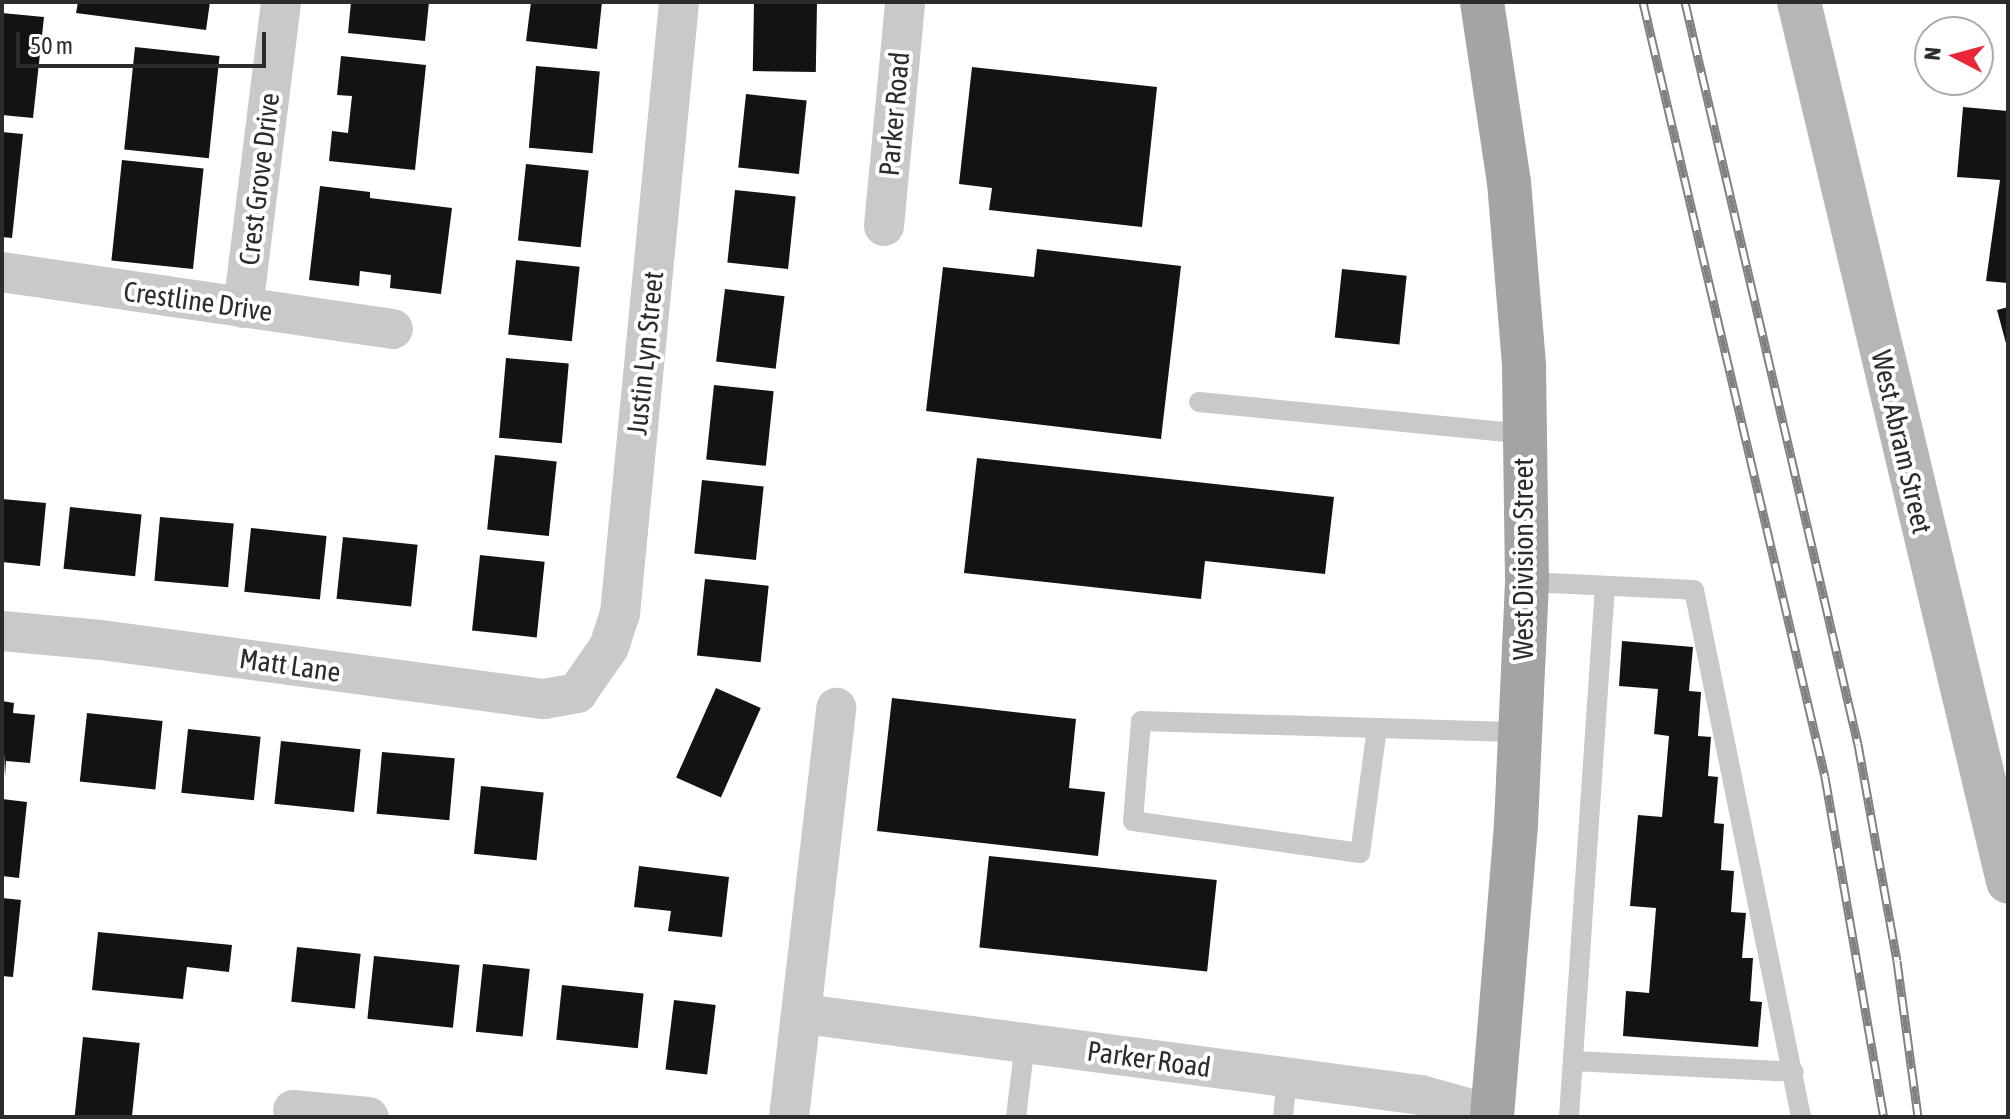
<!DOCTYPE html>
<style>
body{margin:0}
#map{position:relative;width:2010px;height:1119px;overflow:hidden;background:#fff;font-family:"Asap Condensed",sans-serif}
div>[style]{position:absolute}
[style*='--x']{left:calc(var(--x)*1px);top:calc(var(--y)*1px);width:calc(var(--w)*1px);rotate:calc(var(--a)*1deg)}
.building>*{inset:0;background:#131313;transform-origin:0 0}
.service>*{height:20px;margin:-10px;padding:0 10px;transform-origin:10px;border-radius:10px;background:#c9c9c9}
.minor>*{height:40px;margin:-20px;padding:0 20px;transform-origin:20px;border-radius:20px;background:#c9c9c9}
.secondary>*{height:44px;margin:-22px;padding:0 22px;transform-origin:22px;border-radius:22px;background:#b6b6b6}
.primary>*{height:44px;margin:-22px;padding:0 22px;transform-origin:22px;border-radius:22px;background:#a4a4a4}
.rail>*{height:9px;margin-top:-4.5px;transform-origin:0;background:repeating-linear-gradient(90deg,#fff 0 18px,#818181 0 36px);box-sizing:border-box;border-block:2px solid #818181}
span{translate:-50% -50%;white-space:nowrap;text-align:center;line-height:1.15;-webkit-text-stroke:8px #fff;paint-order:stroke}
.street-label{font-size:28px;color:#2c2c2c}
.frame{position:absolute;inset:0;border:4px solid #2c2c2c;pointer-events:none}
.north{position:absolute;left:1914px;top:16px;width:80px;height:80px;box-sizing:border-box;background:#fff;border:2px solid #ababab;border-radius:50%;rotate:276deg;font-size:22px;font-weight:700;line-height:32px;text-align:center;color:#2c2c2c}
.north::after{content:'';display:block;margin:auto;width:28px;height:36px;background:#e82839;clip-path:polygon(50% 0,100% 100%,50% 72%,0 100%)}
.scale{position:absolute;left:16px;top:32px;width:250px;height:36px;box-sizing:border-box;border:4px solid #2c2c2c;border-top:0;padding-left:10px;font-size:24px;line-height:28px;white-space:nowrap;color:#2c2c2c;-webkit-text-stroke:6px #fff;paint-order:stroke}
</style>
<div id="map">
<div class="building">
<div style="clip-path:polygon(78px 2px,210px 2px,206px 30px,76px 13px)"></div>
<div style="clip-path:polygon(351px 2px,429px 2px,425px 41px,348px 33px)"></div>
<div style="clip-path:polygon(531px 2px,602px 2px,597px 49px,526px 41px)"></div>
<div style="left:754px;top:2px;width:63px;height:69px;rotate:1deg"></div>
<div style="clip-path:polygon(2px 13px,44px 17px,33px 118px,2px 115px)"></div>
<div style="left:135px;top:47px;width:85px;height:103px;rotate:6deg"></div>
<div style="clip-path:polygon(341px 56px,426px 65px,415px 170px,329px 161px,332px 131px,348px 133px,352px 96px,337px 95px)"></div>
<div style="left:536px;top:66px;width:64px;height:82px;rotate:5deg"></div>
<div style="clip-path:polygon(972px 67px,1157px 87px,1142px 227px,989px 210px,992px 188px,959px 184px)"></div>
<div style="left:746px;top:94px;width:61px;height:74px;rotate:6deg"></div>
<div style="clip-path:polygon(1963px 107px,2008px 111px,2008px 283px,1986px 281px,2000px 180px,1957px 177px)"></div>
<div style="clip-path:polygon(2px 132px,23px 134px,12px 238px,2px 237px)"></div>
<div style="left:122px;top:160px;width:82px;height:101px;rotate:6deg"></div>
<div style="left:526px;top:164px;width:63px;height:77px;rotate:6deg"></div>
<div style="clip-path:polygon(320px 186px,370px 192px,370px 198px,452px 208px,441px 294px,390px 288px,391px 275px,360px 271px,359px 286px,309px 280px)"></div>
<div style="left:735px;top:190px;width:61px;height:73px;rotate:6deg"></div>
<div style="clip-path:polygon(1037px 249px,1181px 266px,1161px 439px,926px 411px,943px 267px,1034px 277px)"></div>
<div style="left:516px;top:260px;width:64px;height:75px;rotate:6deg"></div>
<div style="left:1342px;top:269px;width:65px;height:69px;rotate:6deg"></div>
<div style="left:725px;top:289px;width:60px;height:73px;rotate:7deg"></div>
<div style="clip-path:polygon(2008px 307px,2008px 347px,2007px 347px,1997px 310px)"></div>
<div style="left:506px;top:358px;width:63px;height:80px;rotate:5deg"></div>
<div style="left:714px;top:385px;width:60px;height:75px;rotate:6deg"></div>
<div style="left:495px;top:455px;width:62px;height:75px;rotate:6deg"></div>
<div style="clip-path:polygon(977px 458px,1334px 497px,1325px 574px,1205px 561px,1201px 599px,964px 573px)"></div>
<div style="left:702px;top:480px;width:62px;height:74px;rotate:6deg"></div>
<div style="clip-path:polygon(2px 499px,46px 503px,40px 566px,2px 562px)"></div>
<div style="left:70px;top:507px;width:72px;height:62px;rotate:6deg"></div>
<div style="left:160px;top:517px;width:74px;height:64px;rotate:5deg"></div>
<div style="left:251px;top:528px;width:76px;height:64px;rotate:6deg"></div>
<div style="left:343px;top:537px;width:75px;height:62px;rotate:6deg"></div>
<div style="left:480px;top:555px;width:65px;height:76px;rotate:6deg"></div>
<div style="left:705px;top:579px;width:64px;height:77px;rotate:6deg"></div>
<div style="clip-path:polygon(1622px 641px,1693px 647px,1689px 691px,1701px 692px,1698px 736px,1711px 737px,1708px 776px,1718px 777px,1714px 823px,1724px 824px,1721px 870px,1734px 871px,1731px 912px,1746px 913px,1742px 958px,1753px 958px,1750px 1001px,1762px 1002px,1758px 1047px,1623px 1036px,1626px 991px,1649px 993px,1656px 908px,1630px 906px,1638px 815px,1662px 817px,1669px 736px,1654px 734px,1658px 689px,1619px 686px)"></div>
<div style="left:716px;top:688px;width:49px;height:98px;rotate:24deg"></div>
<div style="clip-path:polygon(892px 698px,1076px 719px,1069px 788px,1105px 792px,1098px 856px,877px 831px)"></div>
<div style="clip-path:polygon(2px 701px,14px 703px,13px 713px,35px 715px,30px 763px,6px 761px,5px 777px)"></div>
<div style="left:87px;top:713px;width:76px;height:69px;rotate:6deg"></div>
<div style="left:188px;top:729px;width:73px;height:64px;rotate:6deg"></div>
<div style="left:281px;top:741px;width:80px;height:63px;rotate:6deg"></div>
<div style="left:382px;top:752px;width:73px;height:62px;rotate:5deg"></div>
<div style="left:481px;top:786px;width:63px;height:68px;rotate:6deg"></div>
<div style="clip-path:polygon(2px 799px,27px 802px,19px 878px,2px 876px)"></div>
<div style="left:989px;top:856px;width:229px;height:92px;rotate:6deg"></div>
<div style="clip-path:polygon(639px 866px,729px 877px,722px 937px,668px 931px,671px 911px,634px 907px)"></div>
<div style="clip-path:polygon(2px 898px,21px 900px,13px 977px,2px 976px)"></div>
<div style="clip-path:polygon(98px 932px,232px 945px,229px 972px,187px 967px,183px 999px,92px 990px)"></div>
<div style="left:297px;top:947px;width:64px;height:55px;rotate:6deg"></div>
<div style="left:374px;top:956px;width:86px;height:63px;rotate:6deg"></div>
<div style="left:483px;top:964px;width:47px;height:68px;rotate:6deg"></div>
<div style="left:562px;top:985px;width:82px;height:55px;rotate:6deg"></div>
<div style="left:674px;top:1000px;width:42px;height:70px;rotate:7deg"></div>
<div style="left:83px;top:1037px;width:57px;height:81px;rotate:6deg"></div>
</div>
<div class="service">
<div style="--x:1199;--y:402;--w:327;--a:5.6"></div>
<div style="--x:1527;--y:582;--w:167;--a:2.7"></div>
<div style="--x:1694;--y:590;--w:538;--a:78.52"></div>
<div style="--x:1377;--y:728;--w:126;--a:97.7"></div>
<div style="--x:1360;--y:853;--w:229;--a:-172"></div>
<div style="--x:1133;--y:821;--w:100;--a:-85.4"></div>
<div style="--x:1141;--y:721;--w:379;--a:1.7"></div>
<div style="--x:1573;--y:1061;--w:221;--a:2.8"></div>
<div style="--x:1016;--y:1117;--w:75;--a:-83.1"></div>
<div style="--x:1283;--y:1117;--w:40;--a:-84.3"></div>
<div style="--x:1569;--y:1117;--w:532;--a:-86.12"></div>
</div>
<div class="minor">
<div style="--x:884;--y:226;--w:225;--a:-84.6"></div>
<div style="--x:2;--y:272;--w:395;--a:8.3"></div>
<div style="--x:243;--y:308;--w:308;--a:-82.9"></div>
<div style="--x:2;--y:631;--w:99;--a:5.2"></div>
<div style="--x:101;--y:640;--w:447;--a:7.6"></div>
<div style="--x:544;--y:699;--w:34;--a:-10"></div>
<div style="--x:577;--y:693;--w:56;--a:-55.2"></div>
<div style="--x:609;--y:647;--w:35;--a:-72"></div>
<div style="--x:620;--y:614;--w:615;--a:-84.49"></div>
<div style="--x:804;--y:1014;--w:622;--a:7.48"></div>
<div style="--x:1421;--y:1095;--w:74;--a:15.7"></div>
<div style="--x:293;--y:1110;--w:76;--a:5.3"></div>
<div style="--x:789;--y:1117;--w:412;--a:-83.4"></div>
</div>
<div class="secondary">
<div style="--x:1799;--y:2;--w:904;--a:76.63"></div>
</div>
<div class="primary">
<div style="--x:1482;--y:2;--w:182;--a:81.5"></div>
<div style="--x:1509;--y:182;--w:185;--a:85.3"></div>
<div style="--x:1524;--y:366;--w:216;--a:89.2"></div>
<div style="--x:1527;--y:582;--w:243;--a:92.6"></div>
<div style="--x:1516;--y:825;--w:293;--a:94.7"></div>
</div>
<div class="rail">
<div style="--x:1643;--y:2;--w:796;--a:76.78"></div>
<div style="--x:1825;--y:777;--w:345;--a:80.2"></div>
<div style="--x:1685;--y:2;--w:762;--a:76.88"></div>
<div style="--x:1858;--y:744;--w:220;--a:79.8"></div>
<div style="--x:1897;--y:961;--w:157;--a:82.3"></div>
</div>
<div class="street-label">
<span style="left:894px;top:114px;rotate:-85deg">Parker Road</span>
<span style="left:259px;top:179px;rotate:-83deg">Crest Grove Drive</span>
<span style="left:198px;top:301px;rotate:8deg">Crestline Drive</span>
<span style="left:645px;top:353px;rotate:-84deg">Justin Lyn Street</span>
<span style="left:1902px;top:442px;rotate:77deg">West Abram Street</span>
<span style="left:1523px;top:559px;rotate:-90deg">West Division Street</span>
<span style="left:290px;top:665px;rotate:8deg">Matt Lane</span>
<span style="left:1149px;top:1059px;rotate:8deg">Parker Road</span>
</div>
<div class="frame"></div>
<div class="north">N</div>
<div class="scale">50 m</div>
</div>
